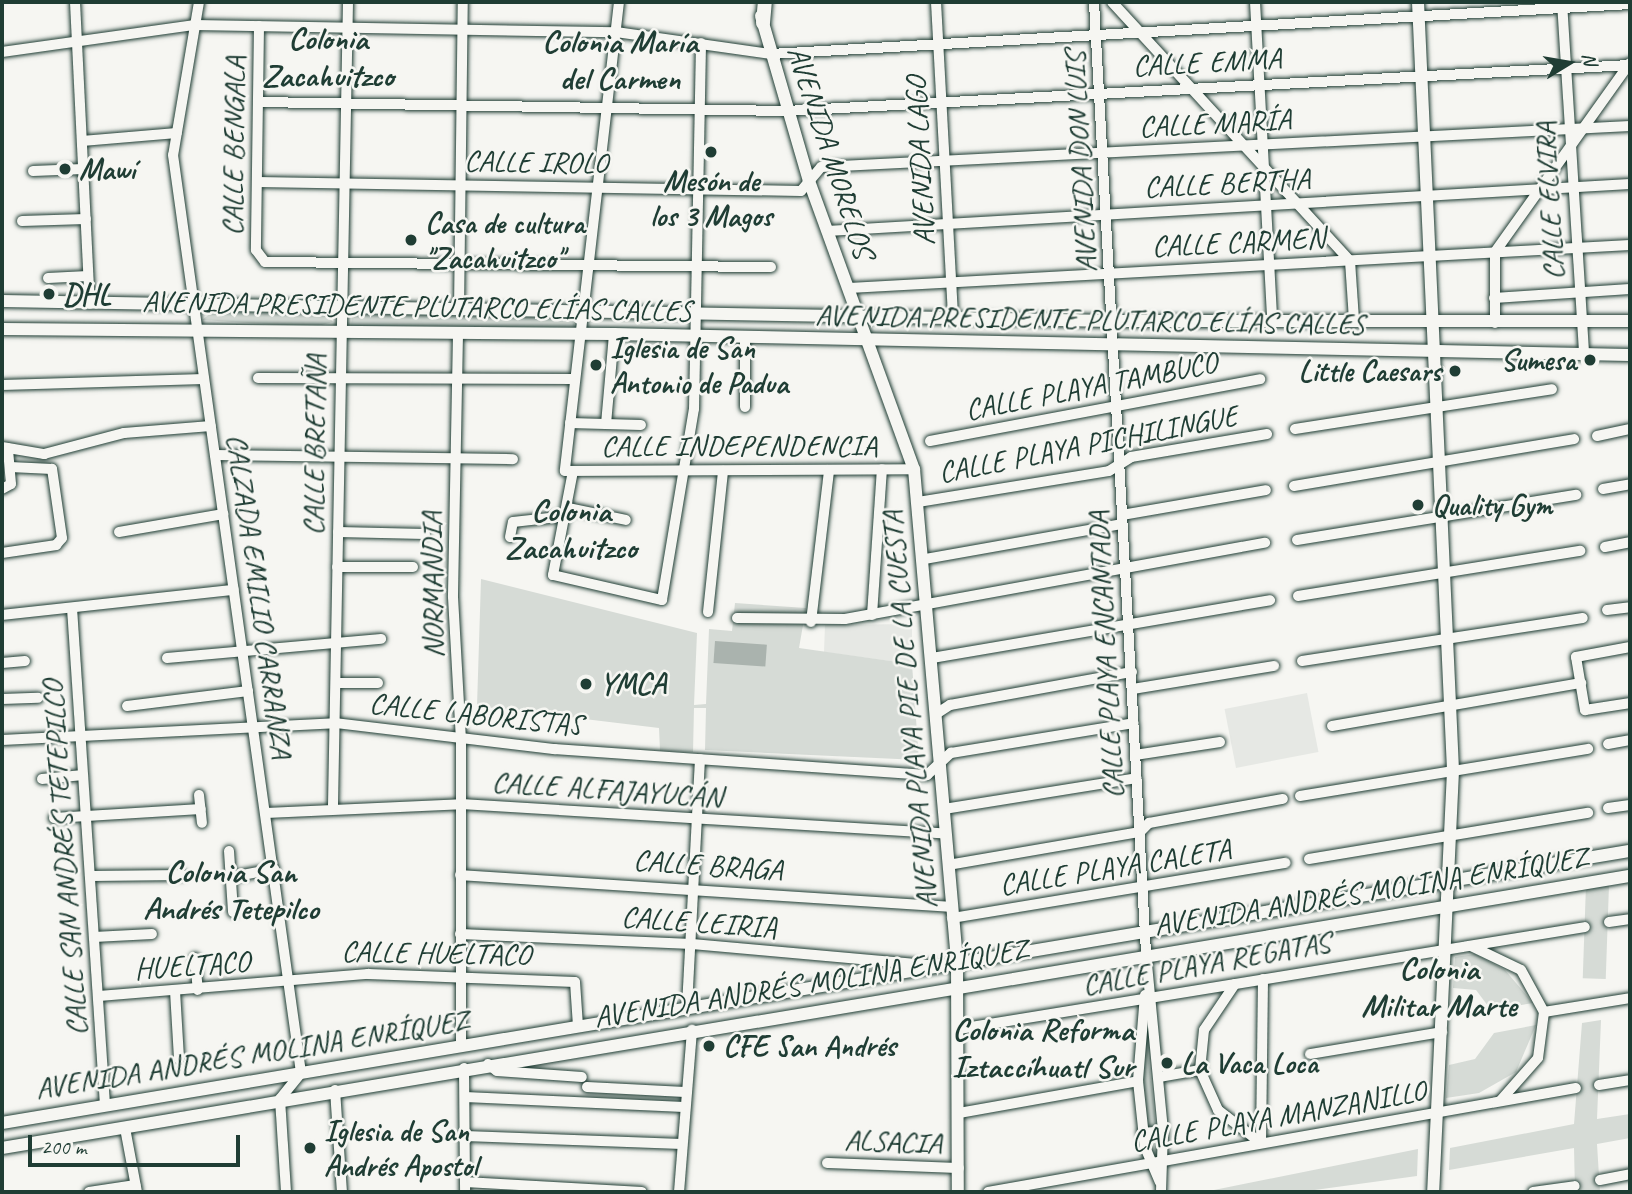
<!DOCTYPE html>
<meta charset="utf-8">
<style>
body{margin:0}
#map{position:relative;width:1632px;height:1194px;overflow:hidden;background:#f6f6f2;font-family:Caveat,sans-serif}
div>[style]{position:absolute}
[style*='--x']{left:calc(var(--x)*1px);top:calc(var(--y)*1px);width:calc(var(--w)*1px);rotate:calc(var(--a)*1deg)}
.built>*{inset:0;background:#e6e8e4;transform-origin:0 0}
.green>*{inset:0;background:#d6dbd6;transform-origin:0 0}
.water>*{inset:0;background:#aab3ae;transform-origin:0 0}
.roads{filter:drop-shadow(0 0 2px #1f3d34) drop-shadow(0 0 2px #1f3d34)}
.minor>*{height:10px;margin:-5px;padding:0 5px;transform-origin:5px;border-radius:5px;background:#f6f6f2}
.major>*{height:12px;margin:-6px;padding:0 6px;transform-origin:6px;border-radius:6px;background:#f6f6f2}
.highway>*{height:14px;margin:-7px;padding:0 7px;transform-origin:7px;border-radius:7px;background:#f6f6f2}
.dots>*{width:19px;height:19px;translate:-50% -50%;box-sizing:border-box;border:4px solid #f6f6f2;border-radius:50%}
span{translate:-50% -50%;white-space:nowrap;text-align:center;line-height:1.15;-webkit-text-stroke:5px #f6f6f2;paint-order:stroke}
.street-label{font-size:30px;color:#1f3d34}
.poi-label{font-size:30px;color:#1f3d34;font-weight:700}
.left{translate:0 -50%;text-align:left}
.right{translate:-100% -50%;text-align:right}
.neighbourhood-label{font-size:32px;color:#1f3d34;font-weight:700}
.frame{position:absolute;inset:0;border:4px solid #1f3d34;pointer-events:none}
.north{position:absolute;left:1534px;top:28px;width:70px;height:70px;-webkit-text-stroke:5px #f6f6f2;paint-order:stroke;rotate:79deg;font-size:19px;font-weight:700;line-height:28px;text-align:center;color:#1f3d34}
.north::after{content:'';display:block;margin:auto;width:24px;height:32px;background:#1f3d34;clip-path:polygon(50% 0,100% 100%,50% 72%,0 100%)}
.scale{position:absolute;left:28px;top:1135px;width:212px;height:32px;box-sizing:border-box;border:4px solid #1f3d34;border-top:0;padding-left:9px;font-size:21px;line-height:24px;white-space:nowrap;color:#1f3d34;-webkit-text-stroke:5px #f6f6f2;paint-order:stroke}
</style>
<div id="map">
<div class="built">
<div style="clip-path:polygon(912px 624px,912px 664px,824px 652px,825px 625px)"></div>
<div style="left:1307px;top:693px;width:60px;height:84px;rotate:79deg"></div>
</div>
<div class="green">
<div style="clip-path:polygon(215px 310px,325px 312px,333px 322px,314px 327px,202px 320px)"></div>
<div style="clip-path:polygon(352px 314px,572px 317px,575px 328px,351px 327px)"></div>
<div style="clip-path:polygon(481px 579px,697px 633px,694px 705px,706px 704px,709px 629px,732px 631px,735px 603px,806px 608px,799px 648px,912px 664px,919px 760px,705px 750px,706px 708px,694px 708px,693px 752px,660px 751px,659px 728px,477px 706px)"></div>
<div style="left:1609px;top:885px;width:94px;height:23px;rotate:92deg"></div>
<div style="clip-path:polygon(1475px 954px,1505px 970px,1533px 1003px,1491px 1010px,1476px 990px,1453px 988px,1455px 957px)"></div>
<div style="clip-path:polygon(1601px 1020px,1597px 1119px,1630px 1114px,1630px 1138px,1597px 1144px,1600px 1192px,1575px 1192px,1574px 1148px,1449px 1170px,1450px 1148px,1574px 1124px,1582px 1023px)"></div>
<div style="clip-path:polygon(1536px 1025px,1516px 1072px,1479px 1093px,1446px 1098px,1449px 1065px,1475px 1059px,1494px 1033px)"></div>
<div style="clip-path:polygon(1145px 1027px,1156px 1127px,1145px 1130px,1138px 1062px)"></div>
<div style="clip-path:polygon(1418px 1149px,1417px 1176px,1300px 1192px,1204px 1192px)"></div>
</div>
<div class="water">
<div style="left:715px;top:641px;width:52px;height:22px;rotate:4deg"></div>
</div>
<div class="roads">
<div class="minor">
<div style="--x:75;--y:2;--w:302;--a:87.2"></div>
<div style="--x:199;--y:2;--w:155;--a:99.6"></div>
<div style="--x:173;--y:155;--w:927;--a:82.06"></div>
<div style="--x:301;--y:1073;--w:33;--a:129"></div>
<div style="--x:280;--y:1099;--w:93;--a:86.3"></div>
<div style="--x:619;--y:2;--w:472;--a:96.6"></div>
<div style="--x:565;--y:471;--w:349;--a:-0.3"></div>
<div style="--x:936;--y:2;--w:316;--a:86.9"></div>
<div style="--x:1094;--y:2;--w:953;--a:86.87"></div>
<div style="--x:1146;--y:954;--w:178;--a:84.5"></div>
<div style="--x:1163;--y:1131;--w:61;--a:91.9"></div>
<div style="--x:1112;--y:2;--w:352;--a:47.4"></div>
<div style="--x:1350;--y:261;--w:58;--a:86.1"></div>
<div style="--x:1255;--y:2;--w:316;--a:86.9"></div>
<div style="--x:1562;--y:2;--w:353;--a:86.4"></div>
<div style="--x:259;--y:26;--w:224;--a:90.8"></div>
<div style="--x:256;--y:250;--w:15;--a:53"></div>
<div style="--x:265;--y:262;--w:506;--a:0.57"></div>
<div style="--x:2;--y:52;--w:195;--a:-8"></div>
<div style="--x:195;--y:25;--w:421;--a:1"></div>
<div style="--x:616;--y:32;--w:157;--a:8.1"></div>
<div style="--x:771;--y:54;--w:860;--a:-3.33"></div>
<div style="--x:258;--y:102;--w:528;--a:0.98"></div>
<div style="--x:786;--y:111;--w:845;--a:-3.12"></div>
<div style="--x:82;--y:141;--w:95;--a:-4.8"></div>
<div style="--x:33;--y:171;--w:50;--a:-2.3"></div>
<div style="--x:257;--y:182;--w:544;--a:0.95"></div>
<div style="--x:801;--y:191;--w:31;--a:-50"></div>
<div style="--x:821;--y:167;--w:810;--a:-2.9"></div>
<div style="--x:22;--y:221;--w:64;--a:-1.8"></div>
<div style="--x:827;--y:231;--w:804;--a:-3.35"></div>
<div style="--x:48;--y:278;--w:40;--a:-2.9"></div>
<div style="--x:849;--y:288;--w:782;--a:-3.15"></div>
<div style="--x:1494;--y:298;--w:136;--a:-3.8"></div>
<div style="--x:459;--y:310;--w:308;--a:-89.3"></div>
<div style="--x:1495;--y:323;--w:71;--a:-90"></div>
<div style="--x:1495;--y:252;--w:232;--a:-54.5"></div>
<div style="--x:458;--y:334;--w:263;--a:91.1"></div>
<div style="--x:453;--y:597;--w:141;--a:86.8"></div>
<div style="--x:461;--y:738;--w:308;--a:90"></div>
<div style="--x:745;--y:337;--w:70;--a:90"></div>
<div style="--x:258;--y:378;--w:317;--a:0.2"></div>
<div style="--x:2;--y:385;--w:202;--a:-1.7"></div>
<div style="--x:570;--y:423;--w:71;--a:1.6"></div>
<div style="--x:606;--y:424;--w:90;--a:-84.9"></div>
<div style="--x:1295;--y:429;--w:260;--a:-8.8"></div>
<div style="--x:1597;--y:436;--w:34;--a:-12"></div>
<div style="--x:930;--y:441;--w:336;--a:-10.6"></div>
<div style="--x:2;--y:447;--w:43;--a:9.5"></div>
<div style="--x:44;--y:454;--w:83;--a:-14.7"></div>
<div style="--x:124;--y:433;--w:87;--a:-4.6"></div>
<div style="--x:215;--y:455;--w:298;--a:0.8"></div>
<div style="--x:573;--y:471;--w:106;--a:100.9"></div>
<div style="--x:553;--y:575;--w:112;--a:12.9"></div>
<div style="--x:662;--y:600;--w:194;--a:-80.5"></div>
<div style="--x:694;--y:409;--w:366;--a:-88.9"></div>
<div style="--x:1294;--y:486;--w:284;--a:-9.5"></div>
<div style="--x:2;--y:489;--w:10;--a:-29"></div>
<div style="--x:11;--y:484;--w:36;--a:-95"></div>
<div style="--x:1603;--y:489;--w:27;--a:-10"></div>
<div style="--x:918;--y:502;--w:193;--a:-9.2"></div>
<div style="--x:1109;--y:471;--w:26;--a:-32"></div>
<div style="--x:1131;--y:457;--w:138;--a:-9.6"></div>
<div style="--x:568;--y:508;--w:59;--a:11.7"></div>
<div style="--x:1122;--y:515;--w:146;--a:-9.8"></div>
<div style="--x:119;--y:532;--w:106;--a:-9.8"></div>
<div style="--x:338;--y:532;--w:87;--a:1.3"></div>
<div style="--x:510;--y:537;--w:15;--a:-79"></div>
<div style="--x:513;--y:522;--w:54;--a:-6.3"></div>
<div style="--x:1297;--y:540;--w:283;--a:-9.2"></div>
<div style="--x:1605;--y:547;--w:25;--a:-11"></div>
<div style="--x:2;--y:553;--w:55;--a:-8.4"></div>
<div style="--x:56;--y:545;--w:9;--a:-49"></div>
<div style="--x:62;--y:538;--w:70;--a:-98.2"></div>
<div style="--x:52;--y:469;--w:42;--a:-177.3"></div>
<div style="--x:925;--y:559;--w:200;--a:-10.1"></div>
<div style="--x:337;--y:567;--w:76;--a:0"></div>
<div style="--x:1298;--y:596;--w:286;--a:-9.1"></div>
<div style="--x:72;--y:608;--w:498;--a:86.2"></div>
<div style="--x:1607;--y:610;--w:23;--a:-7"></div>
<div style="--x:708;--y:612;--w:142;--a:-83.9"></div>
<div style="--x:2;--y:615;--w:233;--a:-6.2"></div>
<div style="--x:872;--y:615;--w:146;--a:-86.1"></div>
<div style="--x:737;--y:618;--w:108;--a:0.5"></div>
<div style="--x:845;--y:619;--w:427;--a:-10.3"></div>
<div style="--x:811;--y:622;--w:153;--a:-83.2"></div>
<div style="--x:1630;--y:647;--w:55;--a:169.5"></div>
<div style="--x:1576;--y:657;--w:54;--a:80.4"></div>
<div style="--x:1585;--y:710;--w:46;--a:-8.8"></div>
<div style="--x:167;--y:658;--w:215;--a:-5.1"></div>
<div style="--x:932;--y:658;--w:343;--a:-9.7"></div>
<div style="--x:1302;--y:661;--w:284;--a:-8.7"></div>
<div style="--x:2;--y:663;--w:23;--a:-5"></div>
<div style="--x:336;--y:683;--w:42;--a:0"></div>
<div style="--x:1133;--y:689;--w:143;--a:-9.3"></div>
<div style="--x:2;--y:699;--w:36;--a:-2"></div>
<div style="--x:127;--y:706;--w:122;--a:-7.1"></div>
<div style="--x:936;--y:714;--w:17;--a:-33"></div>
<div style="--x:950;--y:705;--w:185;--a:-10.3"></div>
<div style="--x:1332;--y:726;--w:253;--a:-9.8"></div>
<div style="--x:2;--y:740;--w:333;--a:-2.9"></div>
<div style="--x:335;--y:723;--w:221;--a:6.8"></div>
<div style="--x:554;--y:749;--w:374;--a:4"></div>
<div style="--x:927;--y:775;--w:33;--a:-43"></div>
<div style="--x:951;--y:753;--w:185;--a:-9.3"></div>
<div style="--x:1608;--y:744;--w:22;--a:-10"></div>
<div style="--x:1135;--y:755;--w:86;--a:-8.7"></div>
<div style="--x:42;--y:779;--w:41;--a:-5.6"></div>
<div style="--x:199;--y:795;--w:28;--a:84"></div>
<div style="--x:1300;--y:796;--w:292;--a:-9.3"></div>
<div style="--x:333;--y:805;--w:803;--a:-88.93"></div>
<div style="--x:1608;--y:808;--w:22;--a:-8"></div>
<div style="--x:944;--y:809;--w:195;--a:-9.1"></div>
<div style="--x:266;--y:813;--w:195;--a:-2.6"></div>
<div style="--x:461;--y:804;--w:485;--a:3.5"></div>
<div style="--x:54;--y:818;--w:147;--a:-3.5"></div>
<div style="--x:229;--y:851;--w:61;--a:86.2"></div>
<div style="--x:1309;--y:859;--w:283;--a:-9.4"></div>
<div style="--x:948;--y:865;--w:195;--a:-9.8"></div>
<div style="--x:1140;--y:832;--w:13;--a:-45"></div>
<div style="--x:1149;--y:823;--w:136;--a:-10.2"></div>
<div style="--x:460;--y:875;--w:493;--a:3.7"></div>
<div style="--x:91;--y:876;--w:91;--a:-0.6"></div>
<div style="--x:232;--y:877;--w:43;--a:-10.8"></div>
<div style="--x:952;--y:918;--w:338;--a:-9.4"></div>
<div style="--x:1609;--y:922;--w:21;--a:-8"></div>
<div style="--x:460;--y:934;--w:232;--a:2.5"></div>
<div style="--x:692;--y:944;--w:236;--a:5.1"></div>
<div style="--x:94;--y:937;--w:58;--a:-3"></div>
<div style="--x:1471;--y:946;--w:55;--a:25.6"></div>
<div style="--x:1521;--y:970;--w:48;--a:61.3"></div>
<div style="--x:1544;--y:1012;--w:46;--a:97.4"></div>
<div style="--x:1538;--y:1058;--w:56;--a:131.4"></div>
<div style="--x:195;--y:958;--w:32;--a:85"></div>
<div style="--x:1235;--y:984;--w:55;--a:124"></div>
<div style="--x:1204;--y:1030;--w:40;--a:95.7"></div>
<div style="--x:1200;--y:1070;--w:44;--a:65.8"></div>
<div style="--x:1218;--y:1110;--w:54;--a:37.5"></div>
<div style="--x:175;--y:991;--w:68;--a:86.6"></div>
<div style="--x:1145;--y:995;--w:86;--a:94.7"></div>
<div style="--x:1138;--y:1081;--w:66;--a:83.9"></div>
<div style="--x:1145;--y:1147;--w:38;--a:67"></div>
<div style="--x:99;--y:996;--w:270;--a:-4.7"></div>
<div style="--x:368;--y:974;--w:207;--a:2.2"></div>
<div style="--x:575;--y:982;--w:44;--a:86.1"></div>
<div style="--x:687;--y:1007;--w:248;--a:-87"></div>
<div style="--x:1544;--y:1012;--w:87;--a:-9.2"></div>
<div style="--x:959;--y:1029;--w:634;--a:-9.25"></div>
<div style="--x:1310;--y:1054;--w:134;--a:-9.5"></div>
<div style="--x:488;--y:1064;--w:11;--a:38"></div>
<div style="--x:497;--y:1071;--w:85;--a:4"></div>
<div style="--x:464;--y:1068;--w:124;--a:89.5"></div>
<div style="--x:1159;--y:1077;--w:42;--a:-9.7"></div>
<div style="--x:1599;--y:1085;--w:31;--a:-9"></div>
<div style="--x:587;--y:1087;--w:98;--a:2.9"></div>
<div style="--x:335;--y:1090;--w:102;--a:86.1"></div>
<div style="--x:465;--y:1097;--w:219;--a:2.6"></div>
<div style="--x:959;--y:1113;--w:182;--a:-10.1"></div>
<div style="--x:125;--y:1128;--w:65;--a:79.4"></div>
<div style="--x:1142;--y:1133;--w:21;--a:-5"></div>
<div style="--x:465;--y:1136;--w:217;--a:2.1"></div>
<div style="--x:1261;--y:1143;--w:164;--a:-89.3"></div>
<div style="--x:827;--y:1163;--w:132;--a:2.2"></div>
<div style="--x:1600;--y:1180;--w:31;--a:-11"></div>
<div style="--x:465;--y:1182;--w:177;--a:3.2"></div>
<div style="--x:89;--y:1192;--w:47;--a:-8.7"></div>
<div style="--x:679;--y:1192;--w:163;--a:-85.4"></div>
<div style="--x:988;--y:1192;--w:597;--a:-10.03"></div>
<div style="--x:1533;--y:1192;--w:42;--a:-8.1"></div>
</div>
<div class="major">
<div style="--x:1418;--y:2;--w:770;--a:87.39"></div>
<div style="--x:1453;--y:771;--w:421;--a:92.7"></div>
<div style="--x:761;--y:16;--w:172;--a:73.8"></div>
<div style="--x:809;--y:181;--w:307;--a:70"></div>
<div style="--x:914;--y:469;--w:495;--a:85"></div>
<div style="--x:957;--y:962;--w:230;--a:89.8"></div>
<div style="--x:2;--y:301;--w:1111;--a:1.03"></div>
<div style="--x:1113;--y:321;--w:517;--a:0"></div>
<div style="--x:2;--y:329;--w:612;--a:0.47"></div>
<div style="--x:614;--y:334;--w:1016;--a:1.18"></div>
<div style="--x:2;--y:1123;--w:1651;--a:-9.49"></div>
<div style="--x:2;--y:1148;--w:1651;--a:-9.49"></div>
</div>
<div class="highway">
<div style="--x:763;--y:23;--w:21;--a:-85"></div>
</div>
</div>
<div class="dots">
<div style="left:711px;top:152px;background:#1f3d34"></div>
<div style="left:65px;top:169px;background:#1f3d34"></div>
<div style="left:411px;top:240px;background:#1f3d34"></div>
<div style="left:49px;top:294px;background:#1f3d34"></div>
<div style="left:1590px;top:360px;background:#1f3d34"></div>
<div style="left:596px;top:365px;background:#1f3d34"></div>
<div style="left:1455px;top:371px;background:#1f3d34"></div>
<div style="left:1418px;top:505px;background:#1f3d34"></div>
<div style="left:586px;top:684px;background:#1f3d34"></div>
<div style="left:709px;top:1046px;background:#1f3d34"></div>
<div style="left:1167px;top:1063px;background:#1f3d34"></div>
<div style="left:310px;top:1148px;background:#1f3d34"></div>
</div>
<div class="street-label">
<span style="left:1207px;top:62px;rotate:-3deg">CALLE EMMA</span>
<span style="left:1215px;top:123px;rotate:-3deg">CALLE MARÍA</span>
<span style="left:233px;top:146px;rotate:-89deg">CALLE BENGALA</span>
<span style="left:831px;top:152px;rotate:72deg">AVENIDA MORELOS</span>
<span style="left:920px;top:161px;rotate:-93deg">AVENIDA LAGO</span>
<span style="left:536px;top:162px;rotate:1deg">CALLE IROLO</span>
<span style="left:1080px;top:162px;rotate:-93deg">AVENIDA DON LUIS</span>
<span style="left:1227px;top:183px;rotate:-3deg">CALLE BERTHA</span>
<span style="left:1549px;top:201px;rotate:-93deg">CALLE ELVIRA</span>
<span style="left:1238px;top:242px;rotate:-3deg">CALLE CARMEN</span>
<span style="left:417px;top:306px;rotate:1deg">AVENIDA PRESIDENTE PLUTARCO ELÍAS CALLES</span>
<span style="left:1090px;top:319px;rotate:1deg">AVENIDA PRESIDENTE PLUTARCO ELÍAS CALLES</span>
<span style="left:1091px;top:386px;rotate:-11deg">CALLE PLAYA TAMBUCO</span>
<span style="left:1088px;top:444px;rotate:-11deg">CALLE PLAYA PICHILINGUE</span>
<span style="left:314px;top:445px;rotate:-89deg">CALLE BRETAÑA</span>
<span style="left:739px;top:445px">CALLE INDEPENDENCIA</span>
<span style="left:432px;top:585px;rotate:-91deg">NORMANDIA</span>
<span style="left:260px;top:596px;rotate:82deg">CALZADA EMILIO CARRANZA</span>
<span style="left:1105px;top:655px;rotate:-93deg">CALLE PLAYA ENCANTADA</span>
<span style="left:909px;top:710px;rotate:-95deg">AVENIDA PLAYA PIE DE LA CUESTA</span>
<span style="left:476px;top:714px;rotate:6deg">CALLE LABORISTAS</span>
<span style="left:607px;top:789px;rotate:4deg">CALLE ALFAJAYUCÁN</span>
<span style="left:64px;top:858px;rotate:-94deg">CALLE SAN ANDRÉS TETEPILCO</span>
<span style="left:708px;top:865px;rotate:4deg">CALLE BRAGA</span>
<span style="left:1115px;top:867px;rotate:-9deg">CALLE PLAYA CALETA</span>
<span style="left:1371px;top:891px;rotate:-9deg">AVENIDA ANDRÉS MOLINA ENRÍQUEZ</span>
<span style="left:699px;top:922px;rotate:4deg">CALLE LEIRIA</span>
<span style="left:436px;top:953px;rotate:1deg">CALLE HUELTACO</span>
<span style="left:1206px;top:963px;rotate:-10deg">CALLE PLAYA REGATAS</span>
<span style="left:192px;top:965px;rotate:-4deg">HUELTACO</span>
<span style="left:811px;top:983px;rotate:-9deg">AVENIDA ANDRÉS MOLINA ENRÍQUEZ</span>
<span style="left:252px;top:1054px;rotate:-9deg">AVENIDA ANDRÉS MOLINA ENRÍQUEZ</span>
<span style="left:1278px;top:1116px;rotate:-10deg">CALLE PLAYA MANZANILLO</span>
<span style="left:893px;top:1141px;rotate:2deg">ALSACIA</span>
</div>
<div class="poi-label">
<span class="left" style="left:79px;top:169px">Mawí</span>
<span style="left:711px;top:198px">Mesón de<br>los 3 Magos</span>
<span class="left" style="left:425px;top:240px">Casa de cultura<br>"Zacahuitzco"</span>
<span class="left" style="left:63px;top:294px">DHL</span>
<span class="left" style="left:610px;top:365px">Iglesia de San<br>Antonio de Padua</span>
<span class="right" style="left:1576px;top:360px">Sumesa</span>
<span class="right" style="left:1441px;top:371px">Little Caesars</span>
<span class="left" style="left:1432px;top:505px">Quality Gym</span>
<span class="left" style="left:600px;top:684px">YMCA</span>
<span class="left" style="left:723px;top:1046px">CFE San Andrés</span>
<span class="left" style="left:1181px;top:1063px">La Vaca Loca</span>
<span class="left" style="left:324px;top:1148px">Iglesia de San<br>Andrés Apostol</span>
</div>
<div class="neighbourhood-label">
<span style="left:328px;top:58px">Colonia<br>Zacahuitzco</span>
<span style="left:620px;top:61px">Colonia María<br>del Carmen</span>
<span style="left:571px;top:530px">Colonia<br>Zacahuitzco</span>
<span style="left:231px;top:891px">Colonia San<br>Andrés Tetepilco</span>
<span style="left:1439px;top:988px">Colonia<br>Militar Marte</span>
<span style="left:1043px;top:1049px">Colonia Reforma<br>Iztaccíhuatl Sur</span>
</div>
<div class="frame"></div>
<div class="north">N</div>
<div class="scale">200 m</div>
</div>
